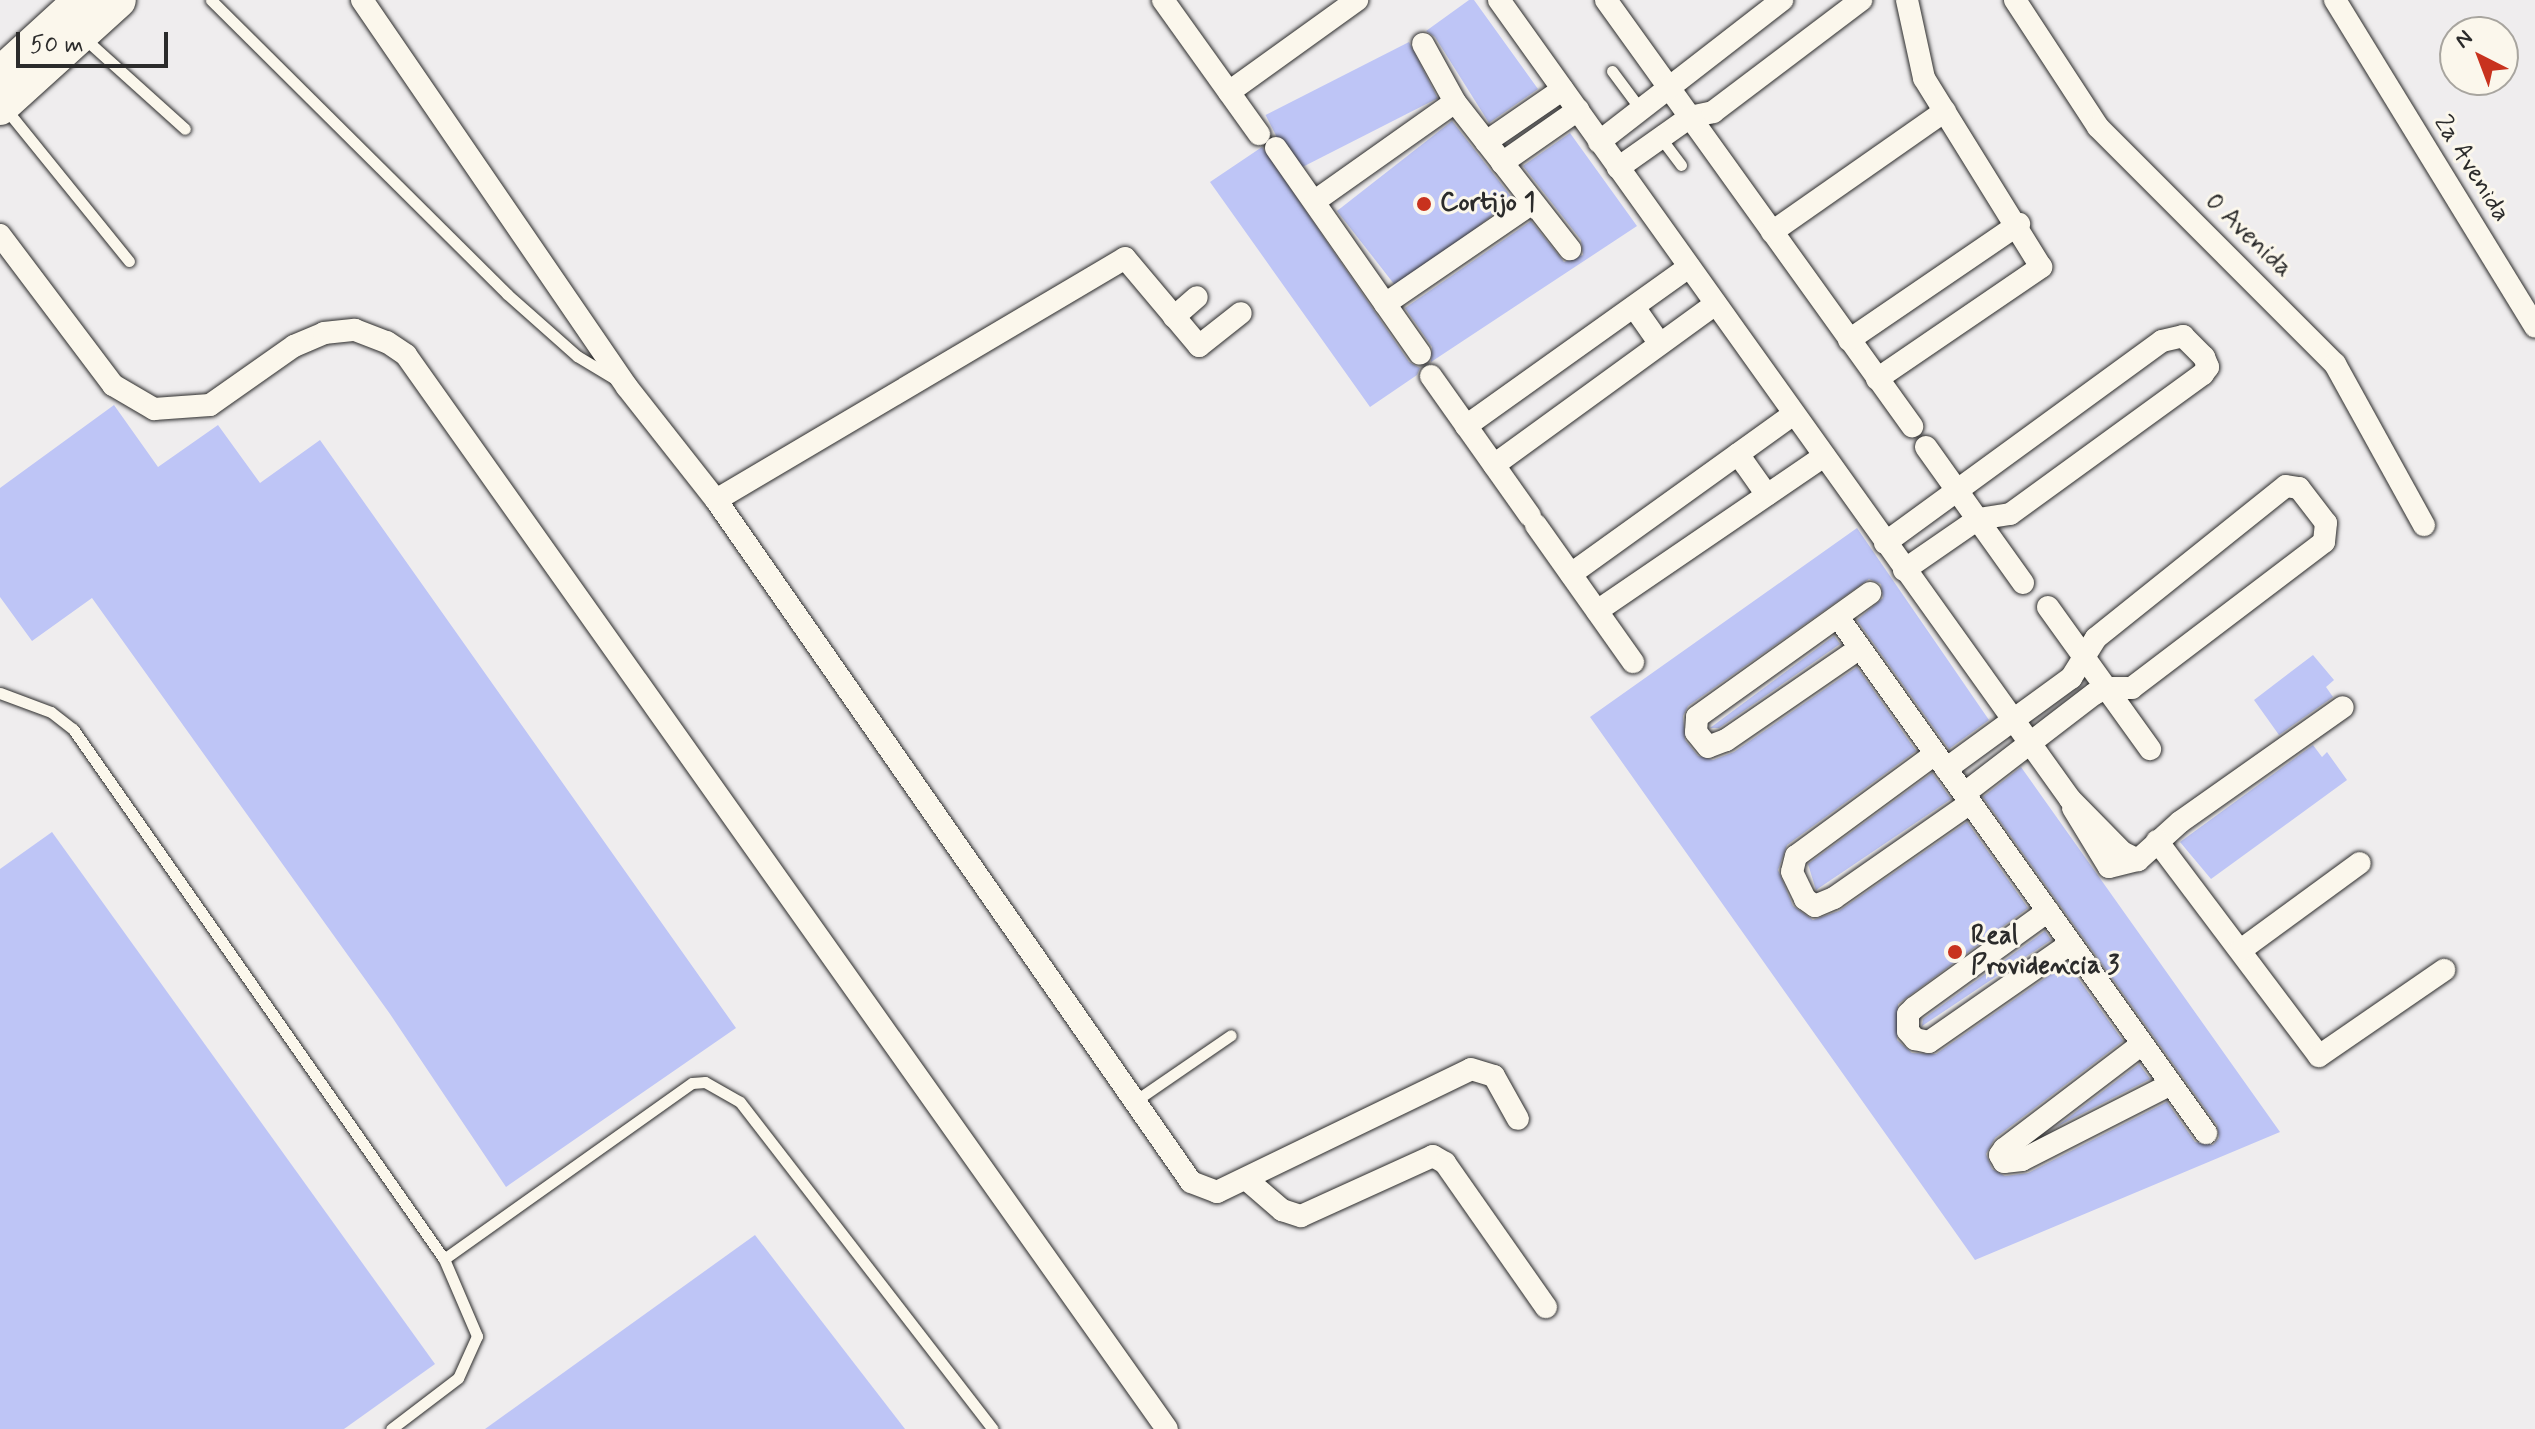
<!DOCTYPE html>
<style>
body{margin:0}
#map{position:relative;width:2535px;height:1429px;overflow:hidden;background:#efedee;font-family:Mynerve,sans-serif}
div>[style]{position:absolute}
[style*='--x']{left:calc(var(--x)*1px);top:calc(var(--y)*1px);width:calc(var(--w)*1px);rotate:calc(var(--a)*1deg)}
.building>*{inset:0;background:#bec5f6;transform-origin:0 0}
.roads{filter:drop-shadow(0 0 2px #2b2b2b) drop-shadow(0 0 2px #2b2b2b)}
.service>*{height:11px;margin:-5.5px;padding:0 5.5px;transform-origin:5.5px;border-radius:5.5px;background:#fbf7ec}
.minor>*{height:22px;margin:-11px;padding:0 11px;transform-origin:11px;border-radius:11px;background:#fbf7ec}
.primary>*{height:36px;margin:-18px;padding:0 18px;transform-origin:18px;border-radius:18px;background:#fbf7ec}
.dots>*{width:22px;height:22px;translate:-50% -50%;box-sizing:border-box;border:4px solid #fbf7ec;border-radius:50%}
span{translate:-50% -50%;white-space:nowrap;text-align:center;line-height:1.15;-webkit-text-stroke:6px #fbf7ec;paint-order:stroke}
.street-label{font-size:26px;color:#2b2b2b}
.poi-label{font-size:26px;color:#2b2b2b;font-weight:700}
.left{translate:0 -50%;text-align:left}
.north{position:absolute;left:2439px;top:16px;width:80px;height:80px;box-sizing:border-box;background:#fbf7ec;border:2px solid #a8a59f;border-radius:50%;rotate:318deg;font-size:22px;font-weight:700;line-height:32px;text-align:center;color:#2b2b2b}
.north::after{content:'';display:block;margin:auto;width:28px;height:36px;background:#c8321e;clip-path:polygon(50% 0,100% 100%,50% 72%,0 100%)}
.scale{position:absolute;left:16px;top:32px;width:152px;height:36px;box-sizing:border-box;border:4px solid #2b2b2b;border-top:0;padding-left:10px;font-size:24px;line-height:28px;white-space:nowrap;color:#2b2b2b;-webkit-text-stroke:6px #fbf7ec;paint-order:stroke}
</style>
<div id="map">
<div class="building">
<div style="clip-path:polygon(1469px 0,1474px 0,1538px 89px,1489px 123px,1435px 37px,1426px 31px)"></div>
<div style="left:1409px;top:42px;width:63px;height:161px;rotate:63deg"></div>
<div style="left:1452px;top:121px;width:99px;height:146px;rotate:52deg"></div>
<div style="clip-path:polygon(1570px 133px,1637px 226px,1431px 362px,1432px 347px,1405px 308px,1531px 221px,1564px 262px,1583px 255px,1581px 240px,1523px 166px)"></div>
<div style="clip-path:polygon(1262px 147px,1409px 362px,1420px 368px,1417px 375px,1370px 407px,1210px 182px)"></div>
<div style="clip-path:polygon(114px 405px,158px 467px,218px 425px,260px 483px,320px 440px,736px 1028px,506px 1187px,390px 1014px,92px 598px,32px 641px,0 597px,0 488px)"></div>
<div style="clip-path:polygon(1857px 528px,1989px 720px,1949px 749px,1857px 620px,1883px 598px,1881px 584px,1869px 579px,1688px 706px,1683px 716px,1685px 740px,1698px 756px,1713px 760px,1734px 752px,1857px 667px,1916px 751px,1787px 845px,1778px 870px,1793px 906px,1813px 920px,1839px 911px,1967px 822px,2028px 908px,1898px 1004px,1897px 1040px,1912px 1053px,1936px 1054px,2067px 963px,2123px 1041px,1995px 1138px,1986px 1154px,1992px 1169px,2005px 1176px,2028px 1173px,2167px 1102px,2195px 1142px,2213px 1145px,2219px 1138px,2217px 1125px,1983px 797px,2021px 767px,2280px 1132px,1975px 1260px,1590px 717px)"></div>
<div style="clip-path:polygon(1834px 636px,1840px 644px,1719px 728px,1710px 728px)"></div>
<div style="clip-path:polygon(2313px 655px,2334px 680px,2326px 687px,2333px 697px,2279px 735px,2254px 700px)"></div>
<div style="clip-path:polygon(2313px 745px,2322px 757px,2327px 752px,2347px 780px,2211px 879px,2180px 842px)"></div>
<div style="clip-path:polygon(1932px 773px,1951px 799px,1816px 890px,1808px 864px)"></div>
<div style="clip-path:polygon(52px 832px,435px 1364px,344px 1429px,0 1429px,0 869px)"></div>
<div style="clip-path:polygon(2045px 931px,2051px 940px,1922px 1026px,1923px 1019px)"></div>
<div style="clip-path:polygon(2139px 1064px,2150px 1079px,2056px 1127px)"></div>
<div style="clip-path:polygon(755px 1235px,905px 1429px,485px 1429px)"></div>
</div>
<div class="roads">
<div class="service">
<div style="--x:211;--y:0;--w:417;--a:44.8"></div>
<div style="--x:507;--y:294;--w:94;--a:41.5"></div>
<div style="--x:577;--y:356;--w:47;--a:31"></div>
<div style="--x:83;--y:37;--w:137;--a:42"></div>
<div style="--x:1612;--y:71;--w:49;--a:53.4"></div>
<div style="--x:5;--y:108;--w:197;--a:51"></div>
<div style="--x:1660;--y:137;--w:35;--a:53"></div>
<div style="--x:0;--y:693;--w:54;--a:20.4"></div>
<div style="--x:51;--y:712;--w:28;--a:38"></div>
<div style="--x:73;--y:729;--w:647;--a:55.01"></div>
<div style="--x:444;--y:1259;--w:84;--a:66.8"></div>
<div style="--x:477;--y:1336;--w:46;--a:114.3"></div>
<div style="--x:458;--y:1378;--w:84;--a:142.7"></div>
<div style="--x:1135;--y:1101;--w:116;--a:-34.5"></div>
<div style="--x:444;--y:1259;--w:304;--a:-35.4"></div>
<div style="--x:692;--y:1083;--w:13;--a:-4"></div>
<div style="--x:705;--y:1082;--w:40;--a:29.7"></div>
<div style="--x:740;--y:1102;--w:413;--a:52.3"></div>
</div>
<div class="minor">
<div style="--x:362;--y:0;--w:469;--a:55.6"></div>
<div style="--x:627;--y:387;--w:144;--a:51.8"></div>
<div style="--x:716;--y:500;--w:831;--a:55.14"></div>
<div style="--x:1191;--y:1182;--w:28;--a:21"></div>
<div style="--x:1217;--y:1192;--w:282;--a:-25.8"></div>
<div style="--x:1471;--y:1069;--w:24;--a:17"></div>
<div style="--x:1494;--y:1076;--w:49;--a:60.8"></div>
<div style="--x:1163;--y:0;--w:165;--a:54.4"></div>
<div style="--x:1499;--y:0;--w:982;--a:54.45"></div>
<div style="--x:2070;--y:799;--w:74;--a:45.5"></div>
<div style="--x:2122;--y:852;--w:18;--a:27"></div>
<div style="--x:1606;--y:0;--w:525;--a:54.31"></div>
<div style="--x:2015;--y:0;--w:152;--a:56.8"></div>
<div style="--x:2098;--y:127;--w:335;--a:45"></div>
<div style="--x:2335;--y:364;--w:184;--a:61.1"></div>
<div style="--x:2335;--y:0;--w:383;--a:58.5"></div>
<div style="--x:1423;--y:44;--w:66;--a:61.1"></div>
<div style="--x:1455;--y:102;--w:187;--a:52"></div>
<div style="--x:1229;--y:92;--w:158;--a:-35.7"></div>
<div style="--x:1486;--y:142;--w:93;--a:-34.5"></div>
<div style="--x:1599;--y:142;--w:232;--a:-37.8"></div>
<div style="--x:1276;--y:148;--w:251;--a:55"></div>
<div style="--x:1502;--y:163;--w:93;--a:-34.9"></div>
<div style="--x:1618;--y:168;--w:88;--a:-35.3"></div>
<div style="--x:1690;--y:117;--w:24;--a:-12"></div>
<div style="--x:1713;--y:112;--w:186;--a:-37.1"></div>
<div style="--x:1315;--y:201;--w:171;--a:-35.3"></div>
<div style="--x:1772;--y:232;--w:211;--a:-35"></div>
<div style="--x:0;--y:235;--w:188;--a:53"></div>
<div style="--x:113;--y:385;--w:48;--a:30.3"></div>
<div style="--x:154;--y:409;--w:56;--a:-4.1"></div>
<div style="--x:210;--y:405;--w:103;--a:-35.1"></div>
<div style="--x:294;--y:346;--w:33;--a:-23"></div>
<div style="--x:324;--y:333;--w:31;--a:-6"></div>
<div style="--x:355;--y:330;--w:34;--a:21"></div>
<div style="--x:387;--y:342;--w:23;--a:34"></div>
<div style="--x:406;--y:355;--w:1316;--a:54.68"></div>
<div style="--x:1385;--y:304;--w:177;--a:-34.4"></div>
<div style="--x:1634;--y:307;--w:45;--a:54.9"></div>
<div style="--x:1174;--y:317;--w:30;--a:-41"></div>
<div style="--x:1849;--y:340;--w:206;--a:-34.3"></div>
<div style="--x:1431;--y:376;--w:171;--a:54.7"></div>
<div style="--x:1877;--y:379;--w:199;--a:-34.3"></div>
<div style="--x:2041;--y:267;--w:222;--a:-121.8"></div>
<div style="--x:1924;--y:78;--w:80;--a:-102.3"></div>
<div style="--x:1466;--y:426;--w:274;--a:-35.5"></div>
<div style="--x:1926;--y:447;--w:167;--a:54.5"></div>
<div style="--x:1738;--y:454;--w:50;--a:54.7"></div>
<div style="--x:1494;--y:465;--w:274;--a:-36"></div>
<div style="--x:716;--y:500;--w:475;--a:-30.6"></div>
<div style="--x:1125;--y:258;--w:115;--a:49.9"></div>
<div style="--x:1199;--y:346;--w:53;--a:-38.2"></div>
<div style="--x:1536;--y:525;--w:168;--a:54.7"></div>
<div style="--x:1885;--y:543;--w:343;--a:-36.1"></div>
<div style="--x:2162;--y:341;--w:22;--a:-13"></div>
<div style="--x:2183;--y:336;--w:30;--a:45"></div>
<div style="--x:2204;--y:357;--w:11;--a:68"></div>
<div style="--x:2208;--y:367;--w:9;--a:126"></div>
<div style="--x:2203;--y:374;--w:238;--a:144"></div>
<div style="--x:2010;--y:514;--w:32;--a:171"></div>
<div style="--x:1978;--y:519;--w:90;--a:145.4"></div>
<div style="--x:1571;--y:574;--w:274;--a:-35.7"></div>
<div style="--x:2048;--y:607;--w:175;--a:54.3"></div>
<div style="--x:1597;--y:611;--w:275;--a:-34.3"></div>
<div style="--x:1838;--y:617;--w:634;--a:54.5"></div>
<div style="--x:1860;--y:648;--w:163;--a:145.5"></div>
<div style="--x:1726;--y:740;--w:19;--a:159"></div>
<div style="--x:1708;--y:747;--w:19;--a:-129"></div>
<div style="--x:1696;--y:732;--w:15;--a:-86"></div>
<div style="--x:1697;--y:717;--w:213;--a:-35.6"></div>
<div style="--x:1935;--y:754;--w:172;--a:143.7"></div>
<div style="--x:1796;--y:856;--w:16;--a:104"></div>
<div style="--x:1792;--y:872;--w:30;--a:64"></div>
<div style="--x:1805;--y:899;--w:12;--a:35"></div>
<div style="--x:1815;--y:906;--w:21;--a:-23"></div>
<div style="--x:1834;--y:898;--w:166;--a:-34.9"></div>
<div style="--x:1946;--y:769;--w:155;--a:-36.1"></div>
<div style="--x:2071;--y:678;--w:47;--a:-58"></div>
<div style="--x:2096;--y:638;--w:243;--a:-38.7"></div>
<div style="--x:2286;--y:486;--w:13;--a:9"></div>
<div style="--x:2299;--y:488;--w:44;--a:52.4"></div>
<div style="--x:2326;--y:523;--w:19;--a:96"></div>
<div style="--x:2324;--y:542;--w:241;--a:142.8"></div>
<div style="--x:2132;--y:688;--w:26;--a:180"></div>
<div style="--x:2106;--y:688;--w:13;--a:153"></div>
<div style="--x:2094;--y:694;--w:163;--a:142.5"></div>
<div style="--x:2073;--y:808;--w:69;--a:58.6"></div>
<div style="--x:2109;--y:867;--w:30;--a:-14"></div>
<div style="--x:2138;--y:860;--w:57;--a:-42.1"></div>
<div style="--x:2180;--y:822;--w:199;--a:-35.2"></div>
<div style="--x:2157;--y:841;--w:269;--a:53"></div>
<div style="--x:2319;--y:1056;--w:152;--a:-34.5"></div>
<div style="--x:2048;--y:911;--w:165;--a:144.1"></div>
<div style="--x:1914;--y:1008;--w:8;--a:135"></div>
<div style="--x:1908;--y:1014;--w:17;--a:90"></div>
<div style="--x:1908;--y:1031;--w:11;--a:49"></div>
<div style="--x:1915;--y:1039;--w:14;--a:12"></div>
<div style="--x:1929;--y:1042;--w:172;--a:-34.8"></div>
<div style="--x:2241;--y:950;--w:147;--a:-36.2"></div>
<div style="--x:2142;--y:1044;--w:173;--a:142.7"></div>
<div style="--x:2004;--y:1149;--w:7;--a:124"></div>
<div style="--x:2000;--y:1155;--w:8;--a:60"></div>
<div style="--x:2004;--y:1162;--w:18;--a:-6"></div>
<div style="--x:2022;--y:1160;--w:167;--a:-27"></div>
<div style="--x:1246;--y:1179;--w:48;--a:40.7"></div>
<div style="--x:1282;--y:1210;--w:20;--a:18"></div>
<div style="--x:1301;--y:1216;--w:145;--a:-24.4"></div>
<div style="--x:1433;--y:1156;--w:14;--a:30"></div>
<div style="--x:1445;--y:1163;--w:176;--a:55"></div>
</div>
<div class="primary">
<div style="--x:0;--y:75;--w:111;--a:-42.4"></div>
<div style="--x:0;--y:107;--w:159;--a:-42.2"></div>
</div>
</div>
<div class="dots">
<div style="left:1424px;top:204px;background:#c8321e"></div>
<div style="left:1955px;top:952px;background:#c8321e"></div>
</div>
<div class="street-label">
<span style="left:2471px;top:169px;rotate:58deg">2a Avenida</span>
<span style="left:2248px;top:236px;rotate:44deg">0 Avenida</span>
</div>
<div class="poi-label">
<span class="left" style="left:1440px;top:204px">Cortijo 1</span>
<span class="left" style="left:1971px;top:952px">Real<br>Providencia 3</span>
</div>
<div class="north">N</div>
<div class="scale">50 m</div>
</div>
